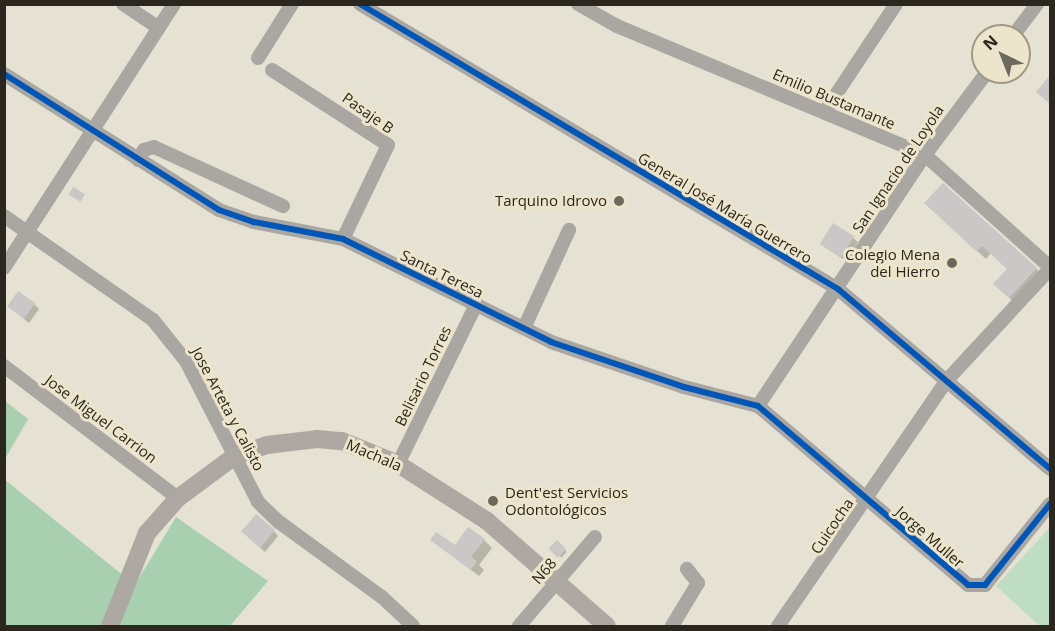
<!DOCTYPE html>
<meta charset="utf-8">
<style>
body{margin:0}
#map{position:relative;width:1055px;height:631px;overflow:hidden;background:#e5e1d3;font-family:"Open Sans",sans-serif}
div>[style]{position:absolute}
[style*='--x']{left:calc(var(--x)*1px);top:calc(var(--y)*1px);width:calc(var(--w)*1px);rotate:calc(var(--a)*1deg)}
.green>*{inset:0;background:#bfddc2}
.forest>*{inset:0;background:#a7cfb0}
.shadow>*{inset:0;background:#0003;transform-origin:0 0}
.building>*{inset:0;background:#cac7c6;transform-origin:0 0}
.minor>*{height:14px;margin:-7px;padding:0 7px;transform-origin:7px;border-radius:7px;background:#aaa6a1}
.major>*{height:18px;margin:-9px;padding:0 9px;transform-origin:9px;border-radius:9px;background:#ada8a1}
.cycleway>*{height:6px;margin:-3px;padding:0 3px;transform-origin:3px;border-radius:3px;background:#0057b8}
.dots>*{width:16px;height:16px;translate:-50% -50%;box-sizing:border-box;border:3px solid #ede5cb;border-radius:50%}
span{translate:-50% -50%;white-space:nowrap;text-align:center;line-height:1.15;-webkit-text-stroke:6px #ede5cb;paint-order:stroke}
.street-label{font-size:15px;color:#2b271e}
.poi-label{font-size:15px;color:#2b271e}
.right{translate:-100% -50%;text-align:right}
.left{translate:0 -50%;text-align:left}
.frame{position:absolute;inset:0;border:6px solid #2b271e;pointer-events:none}
.north{position:absolute;left:971px;top:24px;width:60px;height:60px;box-sizing:border-box;background:#ede5cb;border:2px solid #9f9986;border-radius:50%;rotate:317deg;font-size:16px;font-weight:700;line-height:24px;text-align:center;color:#2b271e}
.north::after{content:'';display:block;margin:auto;width:21px;height:27px;background:#6c685d;clip-path:polygon(50% 0,100% 100%,50% 72%,0 100%)}
</style>
<div id="map">
<div class="green">
<div style="clip-path:polygon(1050px 527px,1050px 626px,1040px 626px,996px 586px)"></div>
</div>
<div class="forest">
<div style="clip-path:polygon(5px 401px,28px 419px,5px 459px)"></div>
<div style="clip-path:polygon(4px 479px,135px 585px,176px 517px,268px 581px,230px 626px,5px 626px)"></div>
</div>
<div class="shadow">
<div style="clip-path:polygon(943px 185px,1044px 276px,1017px 305px,995px 284px,1008px 269px,991px 253px,986px 259px,934px 211px)"></div>
<div style="clip-path:polygon(853px 238px,858px 242px,846px 261px,826px 248px)"></div>
<div style="clip-path:polygon(34px 304px,39px 309px,29px 323px,9px 307px)"></div>
<div style="clip-path:polygon(274px 531px,278px 536px,265px 552px,248px 537px)"></div>
<div style="clip-path:polygon(431px 540px,455px 548px,484px 540px,492px 548px,479px 565px,484px 570px,479px 576px)"></div>
<div style="left:557px;top:543px;width:13px;height:8px;rotate:42deg"></div>
</div>
<div class="building">
<div style="clip-path:polygon(1050px 75px,1050px 104px,1036px 92px)"></div>
<div style="clip-path:polygon(943px 183px,1037px 268px,1009px 298px,993px 284px,1007px 269px,982px 246px,977px 252px,924px 203px)"></div>
<div style="left:73px;top:187px;width:14px;height:9px;rotate:30deg"></div>
<div style="left:833px;top:223px;width:25px;height:25px;rotate:32deg"></div>
<div style="left:18px;top:291px;width:21px;height:19px;rotate:35deg"></div>
<div style="left:256px;top:514px;width:25px;height:23px;rotate:40deg"></div>
<div style="clip-path:polygon(468px 527px,485px 539px,471px 557px,477px 561px,471px 570px,430px 540px,436px 532px,455px 545px)"></div>
<div style="left:557px;top:540px;width:13px;height:12px;rotate:45deg"></div>
</div>
<div class="minor">
<div style="--x:123;--y:4;--w:43;--a:33.7"></div>
<div style="--x:360;--y:4;--w:557;--a:30.8"></div>
<div style="--x:838;--y:289;--w:278;--a:40.3"></div>
<div style="--x:578;--y:4;--w:45;--a:29.4"></div>
<div style="--x:617;--y:26;--w:334;--a:22.7"></div>
<div style="--x:925;--y:155;--w:168;--a:41.9"></div>
<div style="--x:1013;--y:36;--w:40;--a:-53"></div>
<div style="--x:258;--y:58;--w:64;--a:-57.8"></div>
<div style="--x:272;--y:70;--w:138;--a:32.9"></div>
<div style="--x:388;--y:145;--w:104;--a:115.6"></div>
<div style="--x:4;--y:74;--w:254;--a:32.3"></div>
<div style="--x:219;--y:210;--w:37;--a:19"></div>
<div style="--x:254;--y:222;--w:91;--a:10.8"></div>
<div style="--x:343;--y:239;--w:232;--a:26.3"></div>
<div style="--x:551;--y:342;--w:140;--a:18.7"></div>
<div style="--x:684;--y:387;--w:76;--a:14.4"></div>
<div style="--x:758;--y:406;--w:276;--a:40.4"></div>
<div style="--x:968;--y:585;--w:17;--a:0"></div>
<div style="--x:985;--y:585;--w:104;--a:-51.3"></div>
<div style="--x:825;--y:111;--w:128;--a:-56.4"></div>
<div style="--x:138;--y:160;--w:12;--a:-59"></div>
<div style="--x:144;--y:150;--w:10;--a:-17"></div>
<div style="--x:154;--y:147;--w:142;--a:24.6"></div>
<div style="--x:4;--y:216;--w:182;--a:34.9"></div>
<div style="--x:153;--y:320;--w:53;--a:51.2"></div>
<div style="--x:186;--y:361;--w:158;--a:62.9"></div>
<div style="--x:258;--y:502;--w:29;--a:44"></div>
<div style="--x:279;--y:522;--w:127;--a:36.1"></div>
<div style="--x:382;--y:597;--w:42;--a:43.1"></div>
<div style="--x:4;--y:268;--w:314;--a:-57.2"></div>
<div style="--x:524;--y:328;--w:108;--a:-65.3"></div>
<div style="--x:4;--y:366;--w:218;--a:37.2"></div>
<div style="--x:758;--y:406;--w:301;--a:-56.4"></div>
<div style="--x:925;--y:155;--w:104;--a:-53.2"></div>
<div style="--x:398;--y:464;--w:179;--a:-63.9"></div>
<div style="--x:519;--y:626;--w:117;--a:-49.5"></div>
<div style="--x:672;--y:626;--w:50;--a:-58.8"></div>
<div style="--x:698;--y:583;--w:18;--a:-128"></div>
<div style="--x:778;--y:626;--w:300;--a:-55.5"></div>
<div style="--x:948;--y:379;--w:150;--a:-47.2"></div>
</div>
<div class="major">
<div style="--x:110;--y:626;--w:100;--a:-68.3"></div>
<div style="--x:147;--y:533;--w:47;--a:-48.5"></div>
<div style="--x:178;--y:498;--w:71;--a:-36.4"></div>
<div style="--x:235;--y:456;--w:34;--a:-19"></div>
<div style="--x:267;--y:445;--w:50;--a:-6.8"></div>
<div style="--x:317;--y:439;--w:25;--a:5"></div>
<div style="--x:342;--y:441;--w:61;--a:22.3"></div>
<div style="--x:398;--y:464;--w:106;--a:32.6"></div>
<div style="--x:487;--y:521;--w:159;--a:41.2"></div>
</div>
<div class="cycleway">
<div style="--x:360;--y:4;--w:557;--a:30.8"></div>
<div style="--x:838;--y:289;--w:278;--a:40.3"></div>
<div style="--x:4;--y:74;--w:254;--a:32.3"></div>
<div style="--x:219;--y:210;--w:37;--a:19"></div>
<div style="--x:254;--y:222;--w:91;--a:10.8"></div>
<div style="--x:343;--y:239;--w:232;--a:26.3"></div>
<div style="--x:551;--y:342;--w:140;--a:18.7"></div>
<div style="--x:684;--y:387;--w:76;--a:14.4"></div>
<div style="--x:758;--y:406;--w:276;--a:40.4"></div>
<div style="--x:968;--y:585;--w:17;--a:0"></div>
<div style="--x:985;--y:585;--w:104;--a:-51.3"></div>
</div>
<div class="dots">
<div style="left:619px;top:201px;background:#6c685d"></div>
<div style="left:952px;top:263px;background:#6c685d"></div>
<div style="left:493px;top:501px;background:#6c685d"></div>
</div>
<div class="street-label">
<span style="left:834px;top:99px;rotate:23deg">Emilio Bustamante</span>
<span style="left:368px;top:113px;rotate:35deg">Pasaje B</span>
<span style="left:898px;top:169px;rotate:-56deg">San Ignacio de Loyola</span>
<span style="left:725px;top:208px;rotate:31deg">General José María Guerrero</span>
<span style="left:442px;top:274px;rotate:26deg">Santa Teresa</span>
<span style="left:423px;top:376px;rotate:-64deg">Belisario Torres</span>
<span style="left:228px;top:409px;rotate:62deg">Jose Arteta y Calisto</span>
<span style="left:101px;top:419px;rotate:37deg">Jose Miguel Carrion</span>
<span style="left:374px;top:455px;rotate:23deg">Machala</span>
<span style="left:832px;top:526px;rotate:-56deg">Cuicocha</span>
<span style="left:930px;top:537px;rotate:41deg">Jorge Muller</span>
<span style="left:544px;top:571px;rotate:-49deg">N68</span>
</div>
<div class="poi-label">
<span class="right" style="left:607px;top:201px">Tarquino Idrovo</span>
<span class="right" style="left:940px;top:263px">Colegio Mena<br>del Hierro</span>
<span class="left" style="left:505px;top:501px">Dent'est Servicios<br>Odontológicos</span>
</div>
<div class="frame"></div>
<div class="north">N</div>
</div>
